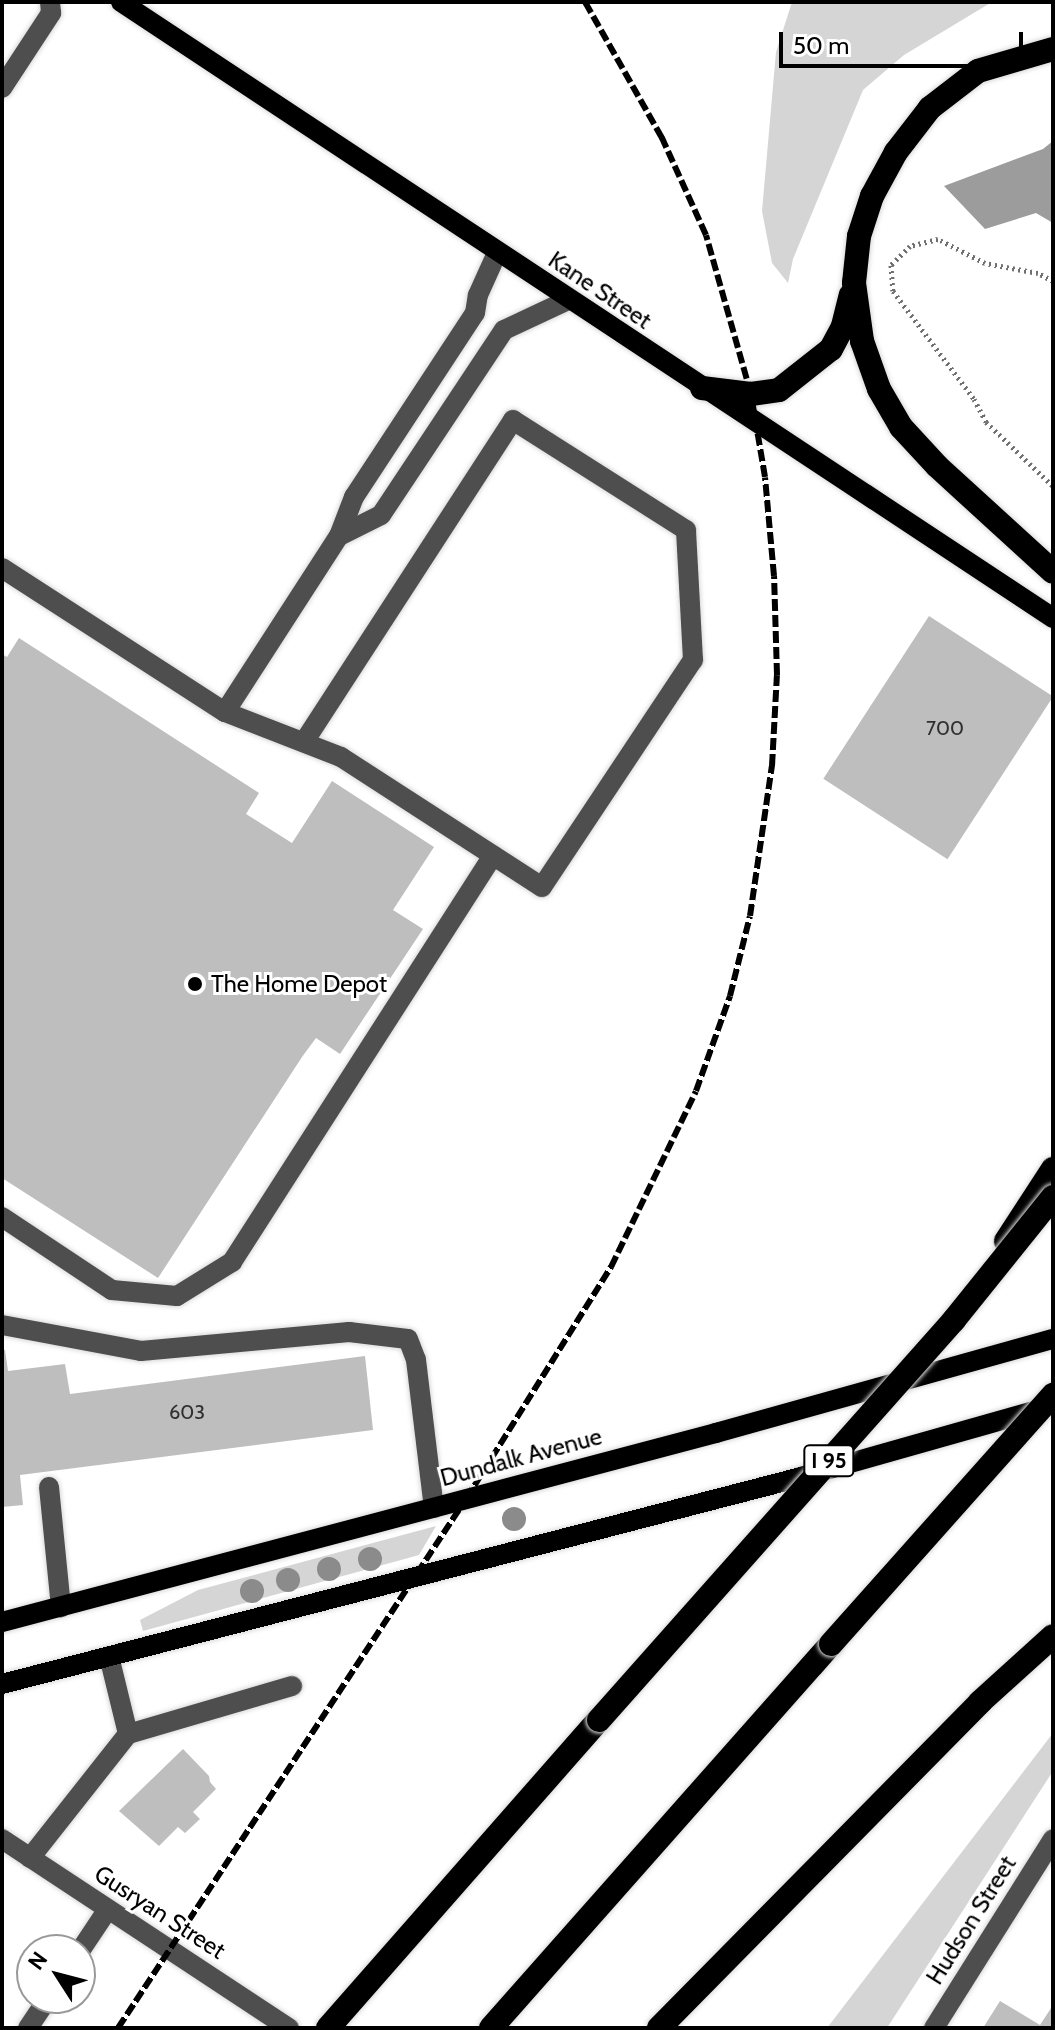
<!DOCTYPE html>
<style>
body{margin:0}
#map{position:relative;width:1055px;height:2030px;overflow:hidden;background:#fff;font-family:Cabin,sans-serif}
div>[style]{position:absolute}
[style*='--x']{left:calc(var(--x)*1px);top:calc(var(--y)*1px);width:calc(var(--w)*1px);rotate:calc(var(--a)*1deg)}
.green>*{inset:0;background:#d5d5d5}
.water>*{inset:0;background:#9c9c9c}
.building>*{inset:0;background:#bebebe;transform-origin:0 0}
.path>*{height:5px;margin-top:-2.5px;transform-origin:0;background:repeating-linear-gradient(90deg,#707070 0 2px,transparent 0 6px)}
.roads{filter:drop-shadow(0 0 2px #dbdbdb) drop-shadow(0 0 2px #dbdbdb)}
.minor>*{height:20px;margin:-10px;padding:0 10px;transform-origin:10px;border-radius:10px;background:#4e4e4e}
.major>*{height:20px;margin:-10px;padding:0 10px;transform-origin:10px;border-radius:10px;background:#000}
.highway>*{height:24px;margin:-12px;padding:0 12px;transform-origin:12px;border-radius:12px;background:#000}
.rail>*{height:6px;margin-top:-3px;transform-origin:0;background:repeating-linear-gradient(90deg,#000 0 12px,transparent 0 16px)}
.bridges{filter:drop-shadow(0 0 2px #dbdbdb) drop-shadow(0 0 2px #dbdbdb)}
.highway-bridge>*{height:24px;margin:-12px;padding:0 12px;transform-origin:12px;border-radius:12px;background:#000}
.trees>*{width:24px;height:24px;margin:-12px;border-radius:50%;background:#8b8b8b}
.dots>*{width:22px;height:22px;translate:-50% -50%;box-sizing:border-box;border:4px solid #fff;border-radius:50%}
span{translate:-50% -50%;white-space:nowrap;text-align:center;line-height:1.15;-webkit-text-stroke:6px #fff;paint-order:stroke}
.number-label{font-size:20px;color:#303030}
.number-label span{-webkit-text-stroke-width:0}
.shield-label span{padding:2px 6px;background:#fff;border:2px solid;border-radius:6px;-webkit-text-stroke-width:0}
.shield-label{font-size:22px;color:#000;font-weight:700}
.street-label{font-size:24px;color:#000}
.poi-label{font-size:24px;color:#000}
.left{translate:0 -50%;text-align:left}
.frame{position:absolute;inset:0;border:4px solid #000;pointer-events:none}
.north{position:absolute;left:16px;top:1934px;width:80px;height:80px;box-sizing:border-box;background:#fff;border:2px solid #999;border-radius:50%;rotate:306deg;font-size:22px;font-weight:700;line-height:32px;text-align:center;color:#000}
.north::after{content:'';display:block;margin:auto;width:28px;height:36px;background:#000;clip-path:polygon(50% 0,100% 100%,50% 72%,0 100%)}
.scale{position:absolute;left:779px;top:32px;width:244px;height:36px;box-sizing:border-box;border:4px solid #000;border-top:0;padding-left:10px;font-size:24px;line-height:28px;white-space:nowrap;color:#000;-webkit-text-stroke:6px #fff;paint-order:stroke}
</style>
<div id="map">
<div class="green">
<div style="clip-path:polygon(792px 2px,992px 2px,904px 55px,863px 90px,793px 259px,788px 283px,772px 263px,762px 211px,776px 52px)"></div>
<div style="clip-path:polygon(436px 1526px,419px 1555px,143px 1631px,140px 1620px,198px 1590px)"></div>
<div style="clip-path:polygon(1053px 1733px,1053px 1771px,887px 2028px,827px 2028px)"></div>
</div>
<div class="water">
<div style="clip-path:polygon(1053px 141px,1053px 223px,1036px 213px,985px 229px,944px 186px,1043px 149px)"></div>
</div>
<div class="building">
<div style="left:929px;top:616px;width:148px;height:194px;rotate:33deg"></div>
<div style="clip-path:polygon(19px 638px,259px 793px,246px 814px,292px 843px,332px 781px,434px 847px,393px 910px,423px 929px,340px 1054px,316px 1038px,302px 1057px,158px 1278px,2px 1178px,2px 654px,7px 657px)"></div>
<div style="clip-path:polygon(2px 1349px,5px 1350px,8px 1371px,65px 1364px,70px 1394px,365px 1356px,373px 1430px,20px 1475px,23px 1505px,2px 1507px)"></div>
<div style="clip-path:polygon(183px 1749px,209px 1776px,210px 1782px,216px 1789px,193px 1812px,200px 1819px,185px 1833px,178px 1827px,159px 1846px,119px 1811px)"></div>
<div style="clip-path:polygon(1000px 2001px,1040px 2025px,1053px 2005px,1053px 2028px,983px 2028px)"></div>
</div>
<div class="path">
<div style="--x:1053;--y:281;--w:17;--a:-152"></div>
<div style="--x:1038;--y:273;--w:54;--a:-169.3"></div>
<div style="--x:985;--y:263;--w:53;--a:-152.9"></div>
<div style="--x:938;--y:239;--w:29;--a:166"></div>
<div style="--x:910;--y:246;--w:27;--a:135"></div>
<div style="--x:891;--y:265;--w:26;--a:86"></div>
<div style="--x:893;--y:291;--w:135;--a:53.1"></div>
<div style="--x:974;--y:399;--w:26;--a:62"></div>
<div style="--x:986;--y:422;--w:93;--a:43.7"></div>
</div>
<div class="roads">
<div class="minor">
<div style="--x:2;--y:88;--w:90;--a:-56.8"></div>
<div style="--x:51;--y:13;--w:11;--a:-95"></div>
<div style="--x:339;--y:536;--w:47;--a:-26.6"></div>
<div style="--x:381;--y:515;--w:222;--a:-56.4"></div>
<div style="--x:504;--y:330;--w:71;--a:-25.1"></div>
<div style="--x:2;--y:568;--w:265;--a:32.9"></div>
<div style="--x:225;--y:712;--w:210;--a:-57.1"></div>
<div style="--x:339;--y:536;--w:42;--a:-69"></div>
<div style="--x:354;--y:497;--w:220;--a:-56.7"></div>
<div style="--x:475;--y:313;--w:18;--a:-81"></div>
<div style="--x:478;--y:295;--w:46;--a:-65.7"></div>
<div style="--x:225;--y:712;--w:124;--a:21.2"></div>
<div style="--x:341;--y:757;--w:239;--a:32.9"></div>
<div style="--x:542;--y:887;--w:273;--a:-56.4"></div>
<div style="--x:693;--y:660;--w:130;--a:-93.1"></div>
<div style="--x:686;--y:530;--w:205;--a:-147.6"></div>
<div style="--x:513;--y:420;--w:384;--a:123"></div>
<div style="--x:2;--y:1217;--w:132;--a:33.6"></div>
<div style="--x:112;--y:1290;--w:65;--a:5.3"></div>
<div style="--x:177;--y:1296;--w:65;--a:-31.7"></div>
<div style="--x:232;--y:1262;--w:483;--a:-57.3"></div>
<div style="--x:2;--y:1325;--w:141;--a:10.6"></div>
<div style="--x:141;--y:1351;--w:209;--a:-5.2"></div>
<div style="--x:349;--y:1332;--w:59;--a:6.8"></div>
<div style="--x:408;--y:1339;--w:22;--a:69"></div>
<div style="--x:416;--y:1360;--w:149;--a:83.1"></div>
<div style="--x:49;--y:1487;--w:121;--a:84.3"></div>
<div style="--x:128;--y:1734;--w:171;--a:-16.3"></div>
<div style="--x:2;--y:1839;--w:344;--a:33.4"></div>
<div style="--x:30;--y:1858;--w:158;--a:-51.7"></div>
<div style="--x:128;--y:1734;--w:80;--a:-103.7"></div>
<div style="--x:80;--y:1951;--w:50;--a:-56.3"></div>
<div style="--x:28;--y:2028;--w:36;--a:-56"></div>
<div style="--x:934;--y:2028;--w:223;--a:-57.8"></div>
</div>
<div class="major">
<div style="--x:121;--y:2;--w:1117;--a:33.46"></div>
<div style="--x:2;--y:1622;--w:739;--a:-14.83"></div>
<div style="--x:716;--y:1433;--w:350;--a:-15.6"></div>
<div style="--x:2;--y:1684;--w:825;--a:-14.52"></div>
<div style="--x:801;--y:1477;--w:250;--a:-15.8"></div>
</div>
<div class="highway">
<div style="--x:1053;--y:49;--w:78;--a:163.7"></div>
<div style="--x:978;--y:71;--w:61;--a:142.4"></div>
<div style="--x:930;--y:108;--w:56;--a:127.7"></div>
<div style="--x:896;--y:152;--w:50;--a:118.6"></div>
<div style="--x:872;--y:196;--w:42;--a:108"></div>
<div style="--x:859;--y:236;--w:47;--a:96.1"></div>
<div style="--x:854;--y:283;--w:59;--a:82.1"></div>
<div style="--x:862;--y:341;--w:51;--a:70.5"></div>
<div style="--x:879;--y:389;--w:44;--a:59.9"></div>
<div style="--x:901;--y:427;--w:53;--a:47.3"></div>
<div style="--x:937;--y:466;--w:157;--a:42.4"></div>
<div style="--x:702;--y:388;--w:49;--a:7"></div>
<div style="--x:751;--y:394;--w:28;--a:-8"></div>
<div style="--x:779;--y:390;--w:66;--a:-38.3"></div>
<div style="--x:831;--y:349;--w:26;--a:-62"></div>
<div style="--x:843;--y:326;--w:32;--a:-76"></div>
<div style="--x:1006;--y:1241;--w:86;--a:-56.9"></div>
<div style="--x:328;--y:2028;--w:410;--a:-48.7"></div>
<div style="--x:491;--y:2028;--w:513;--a:-48.48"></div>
<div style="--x:659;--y:2028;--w:458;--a:-45.4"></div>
<div style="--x:980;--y:1702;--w:98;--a:-42.1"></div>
</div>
</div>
<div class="rail">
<div style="--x:118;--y:2028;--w:633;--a:-56.66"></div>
<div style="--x:466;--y:1499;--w:274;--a:-58"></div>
<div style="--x:611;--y:1267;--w:195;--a:-64.2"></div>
<div style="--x:696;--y:1091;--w:101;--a:-70.3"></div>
<div style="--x:730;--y:996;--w:82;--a:-76"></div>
<div style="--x:750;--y:916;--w:152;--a:-81.7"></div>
<div style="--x:772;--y:766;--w:91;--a:-86.9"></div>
<div style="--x:777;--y:675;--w:99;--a:-91.7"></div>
<div style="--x:774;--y:576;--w:99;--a:-95.2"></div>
<div style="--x:765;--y:477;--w:84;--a:-99.6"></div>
<div style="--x:751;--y:394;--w:165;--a:-105.8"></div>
<div style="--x:706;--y:235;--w:107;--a:-114.4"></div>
<div style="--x:662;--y:138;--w:156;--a:-119.5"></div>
</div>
<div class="bridges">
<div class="highway-bridge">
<div style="--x:831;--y:1644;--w:334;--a:-48.3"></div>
<div style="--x:599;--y:1720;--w:535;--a:-48.41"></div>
<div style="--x:954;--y:1320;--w:158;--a:-51.2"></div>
</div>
</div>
<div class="trees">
<div style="left:514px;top:1519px"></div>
<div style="left:370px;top:1559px"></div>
<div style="left:329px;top:1569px"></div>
<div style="left:288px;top:1580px"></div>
<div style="left:252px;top:1591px"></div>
</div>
<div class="dots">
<div style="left:195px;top:984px;background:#000"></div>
</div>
<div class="number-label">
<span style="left:945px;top:728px">700</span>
<span style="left:187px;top:1412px">603</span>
</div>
<div class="shield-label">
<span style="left:829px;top:1461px">I 95</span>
</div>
<div class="street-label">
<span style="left:600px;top:290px;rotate:34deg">Kane Street</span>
<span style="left:521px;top:1457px;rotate:-15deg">Dundalk Avenue</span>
<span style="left:160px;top:1912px;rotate:33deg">Gusryan Street</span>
<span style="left:971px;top:1920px;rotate:-58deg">Hudson Street</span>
</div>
<div class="poi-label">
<span class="left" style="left:211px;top:984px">The Home Depot</span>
</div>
<div class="frame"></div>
<div class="north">N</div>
<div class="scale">50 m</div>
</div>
